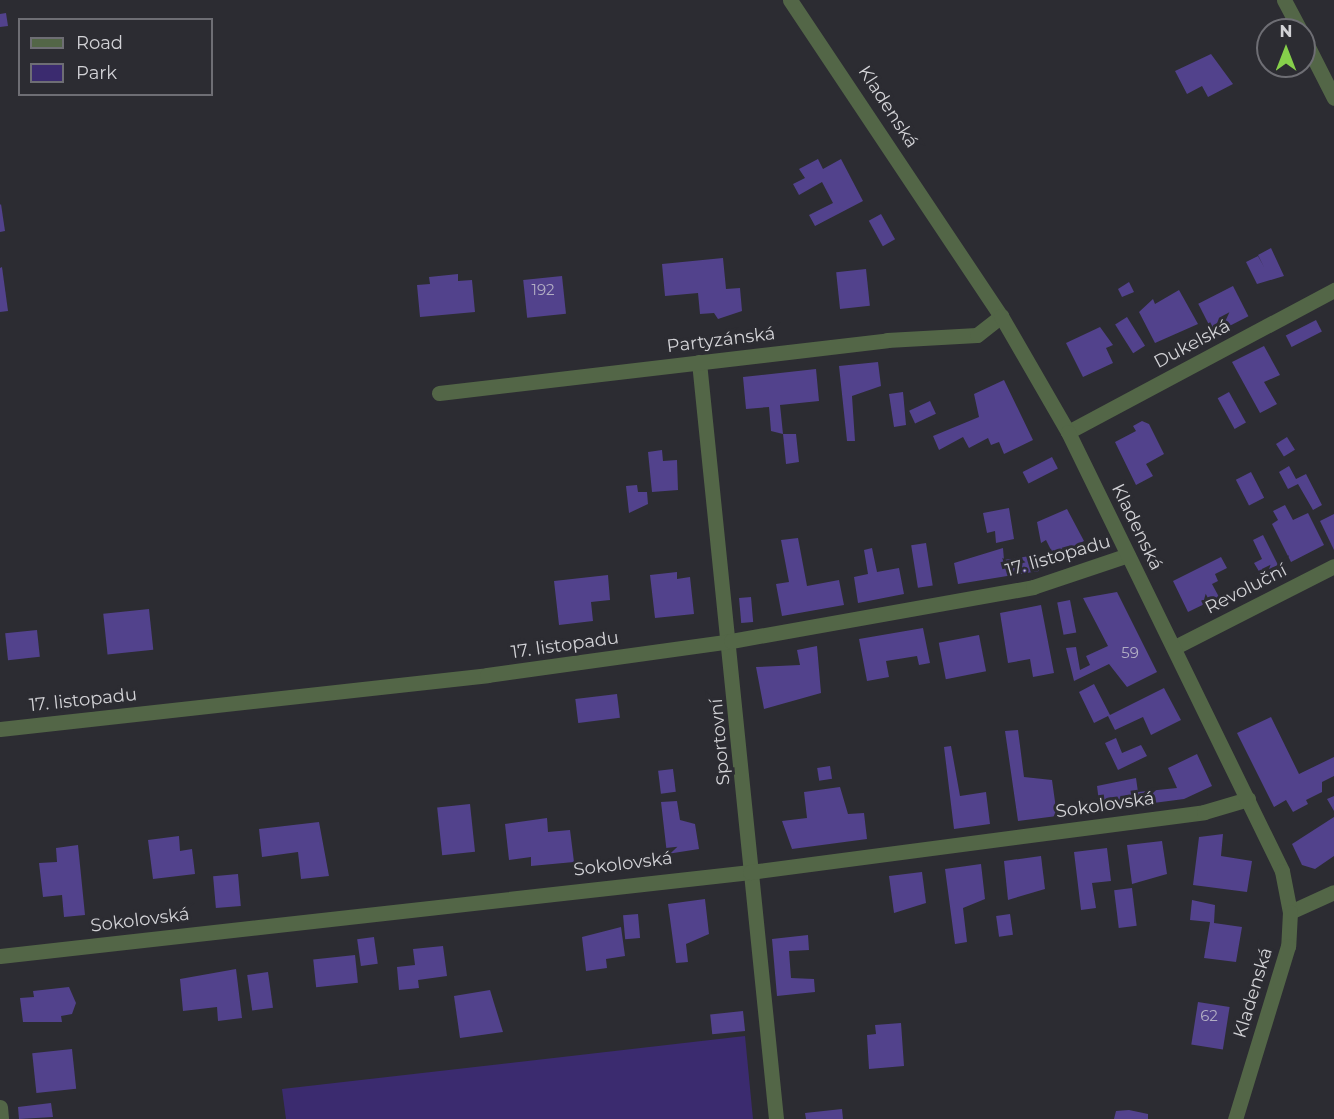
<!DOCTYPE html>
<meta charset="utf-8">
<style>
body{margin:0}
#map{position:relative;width:1334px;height:1119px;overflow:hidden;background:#2c2c32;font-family:Montserrat,sans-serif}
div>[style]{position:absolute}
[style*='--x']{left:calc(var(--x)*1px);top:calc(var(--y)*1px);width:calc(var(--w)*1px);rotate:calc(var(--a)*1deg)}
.green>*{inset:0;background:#3b2b6f}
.building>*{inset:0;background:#52428c;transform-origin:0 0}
.minor>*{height:15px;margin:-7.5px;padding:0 7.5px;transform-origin:7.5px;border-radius:7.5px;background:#536647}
.tertiary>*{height:15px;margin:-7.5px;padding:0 7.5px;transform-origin:7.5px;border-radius:7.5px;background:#536647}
span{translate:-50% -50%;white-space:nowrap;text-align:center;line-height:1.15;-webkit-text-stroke:6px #2c2c32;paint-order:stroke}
.number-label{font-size:15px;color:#b2aec4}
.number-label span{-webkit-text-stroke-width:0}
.street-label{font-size:18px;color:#d2d2d6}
.legend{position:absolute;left:18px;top:18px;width:195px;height:78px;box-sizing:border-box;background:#2c2c32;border:2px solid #6e6e74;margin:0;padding:8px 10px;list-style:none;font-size:18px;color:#d2d2d6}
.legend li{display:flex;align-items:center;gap:12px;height:30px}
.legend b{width:30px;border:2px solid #6e6e74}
.north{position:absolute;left:1256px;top:18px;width:60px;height:60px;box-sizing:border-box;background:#2c2c32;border:2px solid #6e6e74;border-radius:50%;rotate:0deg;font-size:16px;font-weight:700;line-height:24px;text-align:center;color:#d2d2d6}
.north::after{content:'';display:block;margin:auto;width:21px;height:27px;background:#86cf4b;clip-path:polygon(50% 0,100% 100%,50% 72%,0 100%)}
</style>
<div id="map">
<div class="green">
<div style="clip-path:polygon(745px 1036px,753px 1119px,286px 1119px,282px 1089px)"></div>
</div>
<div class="building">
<div style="clip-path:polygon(6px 13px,8px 26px,0 27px,0 14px)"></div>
<div style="clip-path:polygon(1211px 54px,1233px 84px,1208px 97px,1202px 86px,1187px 94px,1175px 71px)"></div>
<div style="clip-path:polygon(818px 159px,823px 169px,841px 159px,863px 201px,815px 226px,809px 215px,833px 203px,822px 182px,799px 195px,793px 184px,805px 178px,799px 169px)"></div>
<div style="clip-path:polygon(1px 204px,5px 231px,0 232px,0 205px)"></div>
<div style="left:881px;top:214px;width:29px;height:14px;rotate:61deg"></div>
<div style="clip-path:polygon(1271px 248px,1284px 276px,1257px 284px,1246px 262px,1258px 256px,1264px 267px,1258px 255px)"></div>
<div style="clip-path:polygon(723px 258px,726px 289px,740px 288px,742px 311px,718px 319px,714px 313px,700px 314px,698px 293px,665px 296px,662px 264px)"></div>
<div style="clip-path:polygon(2px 267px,8px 311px,0 312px,0 268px)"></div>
<div style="left:866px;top:269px;width:37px;height:30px;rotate:84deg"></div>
<div style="clip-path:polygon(458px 274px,458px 281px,472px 280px,475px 312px,420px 317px,417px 285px,430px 284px,429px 277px)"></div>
<div style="left:562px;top:276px;width:38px;height:39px;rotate:84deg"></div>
<div style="clip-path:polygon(1129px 282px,1134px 292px,1122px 297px,1118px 289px)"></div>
<div style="left:1233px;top:286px;width:34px;height:39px;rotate:63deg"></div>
<div style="clip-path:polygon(1179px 290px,1198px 324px,1155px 343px,1139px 312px,1153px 299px,1155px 304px)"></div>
<div style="left:1127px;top:317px;width:34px;height:14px;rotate:58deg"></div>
<div style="left:1316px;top:320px;width:13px;height:34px;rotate:63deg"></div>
<div style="clip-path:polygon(1100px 327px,1113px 345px,1106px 348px,1113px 363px,1083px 377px,1066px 343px)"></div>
<div style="clip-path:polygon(1264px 346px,1280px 375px,1264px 382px,1277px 404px,1260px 413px,1232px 362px)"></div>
<div style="clip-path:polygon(878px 362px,881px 386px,852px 396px,855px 441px,847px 441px,839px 366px)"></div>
<div style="clip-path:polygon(816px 369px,819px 401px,780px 405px,783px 434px,796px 434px,799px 462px,786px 464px,783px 434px,771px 431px,769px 407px,746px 409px,743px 377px)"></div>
<div style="clip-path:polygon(1004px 380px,1033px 440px,1004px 454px,999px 442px,991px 445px,988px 438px,969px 448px,963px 437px,939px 450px,933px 436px,979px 417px,974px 394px)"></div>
<div style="clip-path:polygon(903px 392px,906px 425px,894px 427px,889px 394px)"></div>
<div style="left:1229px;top:392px;width:35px;height:13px;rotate:61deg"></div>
<div style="left:930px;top:401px;width:14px;height:23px;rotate:65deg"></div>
<div style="clip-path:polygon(1142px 421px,1149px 424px,1164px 454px,1146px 464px,1153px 476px,1136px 485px,1115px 442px,1136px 431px,1133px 426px)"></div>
<div style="left:1287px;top:437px;width:15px;height:13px;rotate:58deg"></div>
<div style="clip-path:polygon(662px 450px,663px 461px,677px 460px,678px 490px,652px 492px,648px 452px)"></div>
<div style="left:1052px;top:457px;width:13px;height:33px;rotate:63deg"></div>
<div style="clip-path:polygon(1289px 466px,1296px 479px,1306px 474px,1322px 505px,1313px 510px,1298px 484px,1288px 489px,1279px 472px)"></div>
<div style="left:1251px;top:472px;width:29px;height:17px;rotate:63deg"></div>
<div style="clip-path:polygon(637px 485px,638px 492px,647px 492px,648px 504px,629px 513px,626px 486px)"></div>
<div style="clip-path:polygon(1285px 505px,1293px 520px,1308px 513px,1324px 545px,1291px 562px,1272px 524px,1278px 520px,1273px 511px)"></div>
<div style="clip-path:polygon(1009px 508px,1014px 539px,996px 543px,995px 531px,987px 533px,983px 513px)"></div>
<div style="clip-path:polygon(1067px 509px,1084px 541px,1054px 556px,1046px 540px,1041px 543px,1037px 522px)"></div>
<div style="clip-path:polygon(1334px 514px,1334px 550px,1320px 521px)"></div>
<div style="clip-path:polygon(1263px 535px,1278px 565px,1260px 573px,1254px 563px,1262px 559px,1253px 540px)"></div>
<div style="clip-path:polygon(798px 538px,807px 586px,839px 580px,844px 605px,782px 616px,776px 584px,789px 582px,781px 540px)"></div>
<div style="left:926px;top:543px;width:43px;height:15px;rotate:81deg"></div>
<div style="clip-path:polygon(872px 548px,877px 572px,899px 568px,904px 594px,858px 603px,854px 577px,868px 574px,864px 550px)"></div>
<div style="clip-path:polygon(1003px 548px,1004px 560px,1036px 555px,1039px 571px,958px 584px,954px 563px)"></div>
<div style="clip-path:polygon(1221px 557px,1227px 568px,1215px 574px,1218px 581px,1212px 584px,1219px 597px,1188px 612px,1173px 581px)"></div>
<div style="clip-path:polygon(677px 572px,677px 579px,690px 577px,694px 614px,655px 618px,650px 575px)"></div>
<div style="clip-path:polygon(608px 575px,610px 600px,591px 602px,593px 621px,559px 625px,554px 581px)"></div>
<div style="clip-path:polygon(1117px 592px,1157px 672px,1127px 687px,1109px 664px,1074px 681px,1066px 648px,1076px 647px,1080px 670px,1090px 665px,1086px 656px,1108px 646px,1083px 598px)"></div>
<div style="left:751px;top:597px;width:25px;height:12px;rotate:85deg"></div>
<div style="left:1070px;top:600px;width:33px;height:13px;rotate:79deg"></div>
<div style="clip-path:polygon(1041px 605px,1054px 673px,1033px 677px,1030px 659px,1008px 663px,1000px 613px)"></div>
<div style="left:149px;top:609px;width:41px;height:46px;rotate:84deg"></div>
<div style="clip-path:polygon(923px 628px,930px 663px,919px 665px,917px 656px,886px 661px,889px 677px,867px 681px,859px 639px)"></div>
<div style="left:37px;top:630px;width:27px;height:32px;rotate:84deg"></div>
<div style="left:979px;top:635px;width:37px;height:41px;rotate:79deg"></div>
<div style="clip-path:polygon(817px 646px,821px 693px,764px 709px,756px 667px,800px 665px,797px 650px)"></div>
<div style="clip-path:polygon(1094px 684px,1110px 715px,1164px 688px,1181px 720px,1151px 735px,1143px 717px,1115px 730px,1108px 716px,1094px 723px,1079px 692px)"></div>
<div style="left:617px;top:694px;width:24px;height:42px;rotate:83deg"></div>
<div style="clip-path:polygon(1271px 717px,1299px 774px,1334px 757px,1334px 776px,1322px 782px,1322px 792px,1306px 800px,1308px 804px,1293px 812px,1286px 800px,1274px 807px,1237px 733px)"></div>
<div style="clip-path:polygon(1018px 730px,1024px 777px,1052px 780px,1057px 816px,1018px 821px,1005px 731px)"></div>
<div style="clip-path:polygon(1116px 738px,1122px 753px,1141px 745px,1147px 756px,1118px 770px,1105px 743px)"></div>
<div style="clip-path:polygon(951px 746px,960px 796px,986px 792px,990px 824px,954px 829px,944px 747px)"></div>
<div style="clip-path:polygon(1197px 754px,1212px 786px,1184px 799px,1100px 810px,1097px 786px,1136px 778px,1138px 792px,1177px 788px,1168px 768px)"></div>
<div style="left:830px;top:766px;width:13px;height:13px;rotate:81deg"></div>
<div style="left:673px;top:769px;width:23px;height:15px;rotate:83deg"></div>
<div style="clip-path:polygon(840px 787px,848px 814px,864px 813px,867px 839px,792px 849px,782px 821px,807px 818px,804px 792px)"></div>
<div style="clip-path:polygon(1334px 796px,1334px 811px,1327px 799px)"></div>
<div style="clip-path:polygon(677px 801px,680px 820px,695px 824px,699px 849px,667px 854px,661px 802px)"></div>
<div style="left:470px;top:804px;width:48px;height:33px;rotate:84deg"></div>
<div style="clip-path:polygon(1334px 817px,1334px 856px,1315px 869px,1302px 865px,1292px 844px)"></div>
<div style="clip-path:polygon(547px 818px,548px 832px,570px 830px,574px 862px,531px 866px,531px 857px,509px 860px,505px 824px)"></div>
<div style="clip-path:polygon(319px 822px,329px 876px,301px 879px,298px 852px,262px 857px,259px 829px)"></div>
<div style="clip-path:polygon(1223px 834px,1221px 856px,1252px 861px,1247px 892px,1193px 885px,1199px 837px)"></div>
<div style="clip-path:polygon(179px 836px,180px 851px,192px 849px,195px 874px,153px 879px,148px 840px)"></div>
<div style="clip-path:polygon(1162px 841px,1167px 874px,1132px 884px,1127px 845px)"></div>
<div style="clip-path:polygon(78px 845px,85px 915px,64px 917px,62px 895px,43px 897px,39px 863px,57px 862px,56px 848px)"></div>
<div style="clip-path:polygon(1107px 848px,1111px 881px,1092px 883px,1096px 908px,1081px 910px,1074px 852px)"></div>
<div style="clip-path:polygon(1041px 856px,1045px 889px,1008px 900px,1004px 861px)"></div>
<div style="clip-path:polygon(981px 864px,985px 899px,963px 908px,967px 942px,955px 944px,945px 869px)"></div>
<div style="clip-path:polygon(922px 872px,926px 903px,894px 913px,889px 876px)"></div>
<div style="left:238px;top:874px;width:32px;height:25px;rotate:85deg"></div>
<div style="left:1132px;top:888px;width:38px;height:18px;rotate:83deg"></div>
<div style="clip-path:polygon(705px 899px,709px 934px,686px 944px,688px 962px,676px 963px,668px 904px)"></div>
<div style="clip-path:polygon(1192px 900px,1215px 905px,1214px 923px,1242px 927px,1236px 962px,1204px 958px,1210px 922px,1190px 920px)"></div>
<div style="left:638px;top:914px;width:24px;height:15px;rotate:85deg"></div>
<div style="left:1010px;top:914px;width:21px;height:14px;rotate:82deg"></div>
<div style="clip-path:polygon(621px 927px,625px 956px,606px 959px,607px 968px,586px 971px,582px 937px)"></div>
<div style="clip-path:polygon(808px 935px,809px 950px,789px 951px,791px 978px,814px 979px,815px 992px,777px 996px,772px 939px)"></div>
<div style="left:374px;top:937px;width:27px;height:17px;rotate:82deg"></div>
<div style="clip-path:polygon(443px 946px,447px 976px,418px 980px,419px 988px,399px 990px,397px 967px,415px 965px,413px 949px)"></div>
<div style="left:355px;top:955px;width:28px;height:42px;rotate:84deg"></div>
<div style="clip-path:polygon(236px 969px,242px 1018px,218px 1021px,217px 1007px,183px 1011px,180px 979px)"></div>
<div style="left:268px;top:972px;width:36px;height:21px;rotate:82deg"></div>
<div style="clip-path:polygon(69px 987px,76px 1003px,72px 1014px,61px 1016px,62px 1022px,23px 1022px,20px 998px,34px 997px,33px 991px)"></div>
<div style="clip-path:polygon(490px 990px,503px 1032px,460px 1038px,454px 996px)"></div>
<div style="left:1198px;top:1002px;width:32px;height:43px;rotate:9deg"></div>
<div style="left:743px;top:1011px;width:20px;height:33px;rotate:84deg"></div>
<div style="clip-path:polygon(901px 1023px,904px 1066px,869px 1069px,867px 1035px,876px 1034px,875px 1025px)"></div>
<div style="left:72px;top:1049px;width:40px;height:40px;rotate:84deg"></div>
<div style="clip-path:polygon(51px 1103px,53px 1117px,19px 1119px,18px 1107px)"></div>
<div style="clip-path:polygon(842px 1109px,843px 1119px,806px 1119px,805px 1113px)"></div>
<div style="clip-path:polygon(1129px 1110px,1148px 1114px,1148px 1119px,1114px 1119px,1116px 1111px)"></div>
</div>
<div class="minor">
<div style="--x:1284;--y:0;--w:34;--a:62"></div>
<div style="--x:1304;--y:39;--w:66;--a:63"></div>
<div style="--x:699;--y:362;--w:761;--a:84.19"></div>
<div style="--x:439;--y:393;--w:451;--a:-6.7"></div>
<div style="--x:887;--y:340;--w:90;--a:-3.2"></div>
<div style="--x:977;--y:335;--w:31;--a:-38"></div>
<div style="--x:1068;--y:432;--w:302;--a:-28.1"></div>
<div style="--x:1175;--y:647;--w:178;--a:-27"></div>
<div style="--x:0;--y:729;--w:490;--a:-6.3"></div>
<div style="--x:487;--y:675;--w:246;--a:-7.9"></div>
<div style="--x:731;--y:641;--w:307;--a:-10.1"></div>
<div style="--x:1033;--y:587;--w:100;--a:-18.6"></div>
<div style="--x:1290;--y:912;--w:48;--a:-24.4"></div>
<div style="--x:0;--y:956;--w:755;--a:-6.39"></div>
<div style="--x:750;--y:872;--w:458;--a:-7.5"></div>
<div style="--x:1204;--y:812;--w:46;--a:-16.5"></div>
<div style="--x:0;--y:1107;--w:12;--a:85"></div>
</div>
<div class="tertiary">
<div style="--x:790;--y:0;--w:380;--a:56.3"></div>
<div style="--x:1001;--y:316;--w:134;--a:60"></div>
<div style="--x:1068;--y:432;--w:488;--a:64"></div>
<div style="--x:1282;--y:871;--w:42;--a:79"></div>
<div style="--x:1290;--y:912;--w:34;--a:93"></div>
<div style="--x:1288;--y:946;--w:181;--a:107"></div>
</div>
<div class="number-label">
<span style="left:543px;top:290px">192</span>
<span style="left:1130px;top:653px">59</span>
<span style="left:1209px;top:1016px">62</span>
</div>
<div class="street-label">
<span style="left:888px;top:107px;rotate:57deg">Kladenská</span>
<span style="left:721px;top:340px;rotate:-7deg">Partyzánská</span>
<span style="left:1192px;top:344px;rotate:-28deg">Dukelská</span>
<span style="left:1137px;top:527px;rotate:64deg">Kladenská</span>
<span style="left:1058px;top:556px;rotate:-16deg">17. listopadu</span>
<span style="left:1246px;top:589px;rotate:-27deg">Revoluční</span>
<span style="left:565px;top:645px;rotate:-8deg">17. listopadu</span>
<span style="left:83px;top:700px;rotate:-6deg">17. listopadu</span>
<span style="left:720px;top:742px;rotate:-95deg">Sportovní</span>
<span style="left:1105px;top:805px;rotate:-8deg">Sokolovská</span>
<span style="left:623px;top:864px;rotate:-7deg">Sokolovská</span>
<span style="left:140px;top:920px;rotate:-7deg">Sokolovská</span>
<span style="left:1253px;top:993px;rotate:-73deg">Kladenská</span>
</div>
<ul class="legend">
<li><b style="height:8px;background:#536647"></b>Road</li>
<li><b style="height:16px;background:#3b2b6f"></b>Park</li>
</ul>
<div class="north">N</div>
</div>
